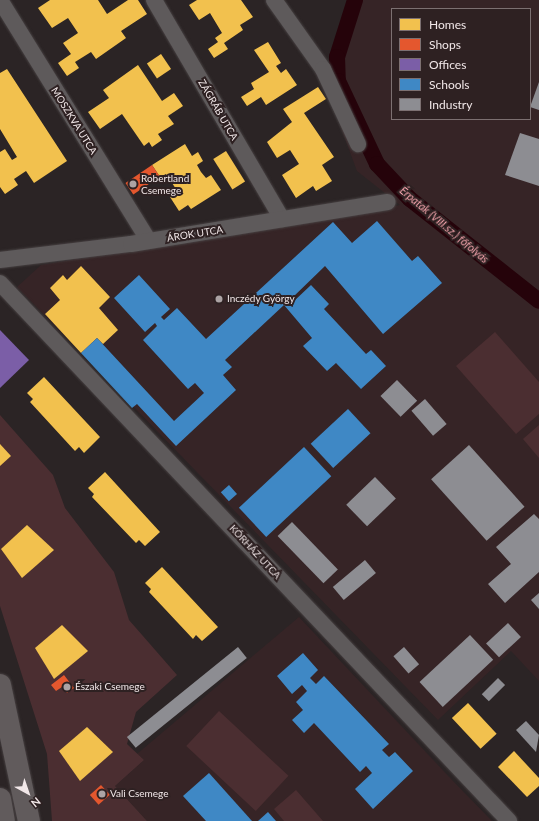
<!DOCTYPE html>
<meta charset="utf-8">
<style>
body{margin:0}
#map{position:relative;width:539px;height:821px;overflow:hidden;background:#2b2425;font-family:Lato,sans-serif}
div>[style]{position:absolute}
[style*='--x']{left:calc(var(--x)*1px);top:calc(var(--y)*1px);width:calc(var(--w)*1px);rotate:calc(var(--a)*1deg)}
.built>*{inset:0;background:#362426}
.green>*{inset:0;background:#4b2e31;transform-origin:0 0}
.homes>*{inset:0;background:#f2c14e;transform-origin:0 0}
.shops>*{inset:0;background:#e4572e;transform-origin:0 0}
.offices>*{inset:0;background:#7b5ea7}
.schools>*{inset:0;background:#3f88c5;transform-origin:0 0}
.industry>*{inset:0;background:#8d8d92;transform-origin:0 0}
.canal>*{height:16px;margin:-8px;padding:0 8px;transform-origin:8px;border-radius:8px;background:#25030a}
.roads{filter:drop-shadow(0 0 1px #464041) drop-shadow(0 0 1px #464041)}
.street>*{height:16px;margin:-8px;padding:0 8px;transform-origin:8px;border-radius:8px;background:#5e5a5b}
.primary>*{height:22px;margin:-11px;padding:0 11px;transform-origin:11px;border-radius:11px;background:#615b5c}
.dots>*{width:11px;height:11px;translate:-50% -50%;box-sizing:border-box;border:2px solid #2e2122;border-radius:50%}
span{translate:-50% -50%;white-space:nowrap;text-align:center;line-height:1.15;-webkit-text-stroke:4px #2e2122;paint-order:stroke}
.street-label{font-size:10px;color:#f1e7e8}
.poi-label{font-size:10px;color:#f1e7e8}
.left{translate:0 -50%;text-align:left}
.water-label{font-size:11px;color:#f8a6af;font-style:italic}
.legend{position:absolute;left:391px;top:8px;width:140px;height:112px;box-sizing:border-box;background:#2e2122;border:1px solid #7c7071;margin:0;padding:5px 7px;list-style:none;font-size:12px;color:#f1e7e8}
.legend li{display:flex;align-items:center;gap:8px;height:20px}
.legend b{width:20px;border:1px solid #7c7071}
.north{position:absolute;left:8px;top:773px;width:40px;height:40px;-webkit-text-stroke:3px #2e2122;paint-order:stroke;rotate:140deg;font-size:11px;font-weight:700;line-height:16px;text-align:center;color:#f1e7e8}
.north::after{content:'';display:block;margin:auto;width:14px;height:18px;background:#f1e7e8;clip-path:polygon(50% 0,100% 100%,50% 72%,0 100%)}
</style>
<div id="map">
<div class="built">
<div style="clip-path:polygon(evenodd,349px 0,539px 0,539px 681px,511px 651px,438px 720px,17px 287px,41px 265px,400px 205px,357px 171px,325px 85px,349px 0,392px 9px,530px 9px,530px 119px,392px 119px,392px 9px)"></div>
<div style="clip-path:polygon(299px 617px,452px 780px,492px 821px,147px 821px,115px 786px,144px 760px,137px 754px)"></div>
</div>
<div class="green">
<div style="clip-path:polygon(495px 332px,539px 382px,539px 414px,516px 434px,456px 366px)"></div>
<div style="clip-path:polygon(0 415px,53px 475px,65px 508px,114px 572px,129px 620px,177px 675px,136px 712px,127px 744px,144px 760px,115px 786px,147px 821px,52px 821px,47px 754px,0 606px)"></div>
<div style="clip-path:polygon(539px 425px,539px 458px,523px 439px)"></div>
<div style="left:219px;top:711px;width:95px;height:48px;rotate:43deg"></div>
<div style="clip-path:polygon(296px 790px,323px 821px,284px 821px,274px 809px)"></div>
</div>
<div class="homes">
<div style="clip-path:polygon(50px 0,98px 0,107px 14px,128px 0,138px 0,147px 14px,121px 31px,126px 38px,96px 59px,91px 52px,75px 62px,79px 68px,67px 76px,58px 63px,71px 54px,63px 43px,78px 33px,68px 18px,52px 28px,38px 8px)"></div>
<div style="clip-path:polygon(197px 0,241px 0,253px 17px,240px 25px,243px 30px,224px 43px,228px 49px,214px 58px,208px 49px,218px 42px,215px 38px,222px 33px,210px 13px,199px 20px,189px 5px)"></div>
<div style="clip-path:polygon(268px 42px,281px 63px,276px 66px,281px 73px,286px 69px,297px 85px,266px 105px,261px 97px,247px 106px,241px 97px,254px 89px,251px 83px,269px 72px,254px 50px)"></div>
<div style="left:161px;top:54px;width:18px;height:17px;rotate:56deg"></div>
<div style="clip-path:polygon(138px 65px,162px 101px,174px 93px,183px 106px,168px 116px,174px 124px,158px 134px,162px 140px,152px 147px,149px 142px,144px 146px,122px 114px,100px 129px,88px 112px,109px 98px,103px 90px)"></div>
<div style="clip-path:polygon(7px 69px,67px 161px,34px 183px,26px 171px,14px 179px,18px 185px,5px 194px,0 187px,0 152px,5px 149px,12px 160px,17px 157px,0 129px,0 73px)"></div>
<div style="clip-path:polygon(318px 87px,326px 99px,304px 113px,334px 157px,322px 165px,332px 181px,316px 191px,313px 186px,296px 198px,282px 175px,299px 164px,290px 150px,277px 158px,267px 142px,292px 122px,283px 109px)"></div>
<div style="clip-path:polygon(185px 144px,192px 156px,198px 152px,203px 161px,197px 165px,201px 172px,206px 178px,211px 175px,221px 190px,191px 209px,188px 205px,179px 211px,170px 197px,178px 192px,166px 174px,160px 177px,152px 165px)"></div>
<div style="left:226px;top:151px;width:36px;height:15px;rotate:58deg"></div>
<div style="clip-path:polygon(81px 266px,110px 297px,99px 308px,118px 330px,103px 344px,97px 338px,81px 353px,45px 314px,60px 300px,50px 288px,63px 275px,67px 280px)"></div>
<div style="clip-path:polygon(44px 377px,100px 437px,84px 453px,79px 447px,75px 451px,30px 402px,33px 399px,27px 393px)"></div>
<div style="clip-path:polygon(0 444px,11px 456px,0 466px)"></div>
<div style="clip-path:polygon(105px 472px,160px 532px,145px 546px,139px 540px,136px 543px,92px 497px,94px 494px,88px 488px)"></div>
<div style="clip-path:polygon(27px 525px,54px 550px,22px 578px,1px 549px)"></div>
<div style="clip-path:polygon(162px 567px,218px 627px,202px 641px,196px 635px,193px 639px,149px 592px,151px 589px,145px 583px)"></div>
<div style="clip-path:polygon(62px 625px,88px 651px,54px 679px,35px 648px)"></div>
<div style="left:468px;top:703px;width:42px;height:22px;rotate:47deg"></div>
<div style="clip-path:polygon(87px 727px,113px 752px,80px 781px,59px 751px)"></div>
<div style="clip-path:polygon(514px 751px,539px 778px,539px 786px,527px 797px,498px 767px)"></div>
</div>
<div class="shops">
<div style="left:152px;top:165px;width:14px;height:32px;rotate:56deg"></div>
<div style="clip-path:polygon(64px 675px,74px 688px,67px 693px,62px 687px,56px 691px,51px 685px)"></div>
<div style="left:101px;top:785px;width:13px;height:15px;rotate:48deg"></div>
</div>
<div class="offices">
<div style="clip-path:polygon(0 330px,29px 360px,0 388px)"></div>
</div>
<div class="schools">
<div style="clip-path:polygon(377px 221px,412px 261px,418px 256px,442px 283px,383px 334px,325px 266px,291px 299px,293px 302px,311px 285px,329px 304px,324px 309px,366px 354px,371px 350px,386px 366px,361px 389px,336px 363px,327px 371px,303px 346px,312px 338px,284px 305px,225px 360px,232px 367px,223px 375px,236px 390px,176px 446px,137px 404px,132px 408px,81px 353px,97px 338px,174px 421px,204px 393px,195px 383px,188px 389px,143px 340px,157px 326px,155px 323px,145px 332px,114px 298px,139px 275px,170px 309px,161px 317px,164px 320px,177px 308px,206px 339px,333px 222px,352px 243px)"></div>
<div style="left:348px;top:409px;width:33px;height:51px;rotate:47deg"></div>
<div style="left:304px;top:447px;width:40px;height:89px;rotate:47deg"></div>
<div style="left:229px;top:485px;width:12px;height:11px;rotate:48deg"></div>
<div style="clip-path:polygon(303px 653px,318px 670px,310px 678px,316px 684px,324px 676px,389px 744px,382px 750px,389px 757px,395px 752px,413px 771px,373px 809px,355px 789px,372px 773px,366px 766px,360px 772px,314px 723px,304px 733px,292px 720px,303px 710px,296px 702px,307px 691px,302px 685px,292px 694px,277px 676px)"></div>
<div style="clip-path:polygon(209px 773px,252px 821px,206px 821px,183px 796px)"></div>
<div style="clip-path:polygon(268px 812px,276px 821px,258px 821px)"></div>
</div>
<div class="industry">
<div style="clip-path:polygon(539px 82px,539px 110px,530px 107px)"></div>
<div style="clip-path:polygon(520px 133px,539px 139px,539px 186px,505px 175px)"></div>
<div style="left:397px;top:380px;width:29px;height:23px;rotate:46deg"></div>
<div style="left:425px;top:399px;width:33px;height:18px;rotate:49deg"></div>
<div style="left:469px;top:445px;width:83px;height:51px;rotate:48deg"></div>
<div style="left:375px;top:477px;width:30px;height:40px;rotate:46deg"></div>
<div style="clip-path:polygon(534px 514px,539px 519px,539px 572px,505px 603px,488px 584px,511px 564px,496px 547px)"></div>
<div style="left:292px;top:522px;width:66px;height:20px;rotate:46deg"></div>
<div style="left:365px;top:560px;width:17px;height:42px;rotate:50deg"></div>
<div style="clip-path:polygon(539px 593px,539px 609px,531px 600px)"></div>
<div style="left:508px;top:623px;width:19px;height:30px;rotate:47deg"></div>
<div style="left:470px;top:635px;width:34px;height:69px;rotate:47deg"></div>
<div style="left:238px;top:647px;width:14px;height:143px;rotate:51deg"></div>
<div style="left:404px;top:647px;width:23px;height:14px;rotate:49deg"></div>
<div style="left:498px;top:678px;width:10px;height:23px;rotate:45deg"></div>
<div style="clip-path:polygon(526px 721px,539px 735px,536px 752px,516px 730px)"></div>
</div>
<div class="canal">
<div style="--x:355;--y:0;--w:60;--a:107.5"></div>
<div style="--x:337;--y:57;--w:24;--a:88"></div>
<div style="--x:338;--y:81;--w:92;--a:64.8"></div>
<div style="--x:377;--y:164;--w:48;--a:46.7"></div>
<div style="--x:410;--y:199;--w:164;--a:38.3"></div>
</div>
<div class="roads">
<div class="street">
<div style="--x:0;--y:0;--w:283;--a:58.3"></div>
<div style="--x:154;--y:0;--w:254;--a:59.7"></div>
<div style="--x:274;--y:0;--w:85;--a:54.6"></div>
<div style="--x:323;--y:69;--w:83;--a:65"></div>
<div style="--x:0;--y:260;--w:132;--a:-7"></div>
<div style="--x:131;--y:244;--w:260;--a:-9.3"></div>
<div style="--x:0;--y:283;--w:741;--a:46.59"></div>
</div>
<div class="primary">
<div style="--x:0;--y:685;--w:139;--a:78"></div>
<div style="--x:0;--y:799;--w:22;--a:80"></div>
</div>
</div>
<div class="dots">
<div style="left:133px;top:184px;background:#aca3a4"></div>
<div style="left:219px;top:299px;background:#aca3a4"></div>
<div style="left:67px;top:687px;background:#aca3a4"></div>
<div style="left:102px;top:794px;background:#aca3a4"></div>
</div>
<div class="street-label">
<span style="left:218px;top:110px;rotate:60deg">ZÁGRÁB UTCA</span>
<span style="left:74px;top:121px;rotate:58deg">MOSZKVA UTCA</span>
<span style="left:195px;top:234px;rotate:-9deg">ÁROK UTCA</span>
<span style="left:255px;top:552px;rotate:47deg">KÓRHÁZ UTCA</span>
</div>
<div class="poi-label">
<span class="left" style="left:141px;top:184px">Robertland<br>Csemege</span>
<span class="left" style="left:227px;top:299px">Inczédy György</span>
<span class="left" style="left:75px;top:687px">Északi Csemege</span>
<span class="left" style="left:110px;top:794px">Vali Csemege</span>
</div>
<div class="water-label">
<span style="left:444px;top:225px;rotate:40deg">Érpatak (VIII.sz.) főfolyás</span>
</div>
<ul class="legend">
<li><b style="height:11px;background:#f2c14e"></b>Homes</li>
<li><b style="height:11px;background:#e4572e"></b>Shops</li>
<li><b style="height:11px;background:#7b5ea7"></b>Offices</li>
<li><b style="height:11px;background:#3f88c5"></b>Schools</li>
<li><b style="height:11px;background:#8d8d92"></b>Industry</li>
</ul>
<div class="north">N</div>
</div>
